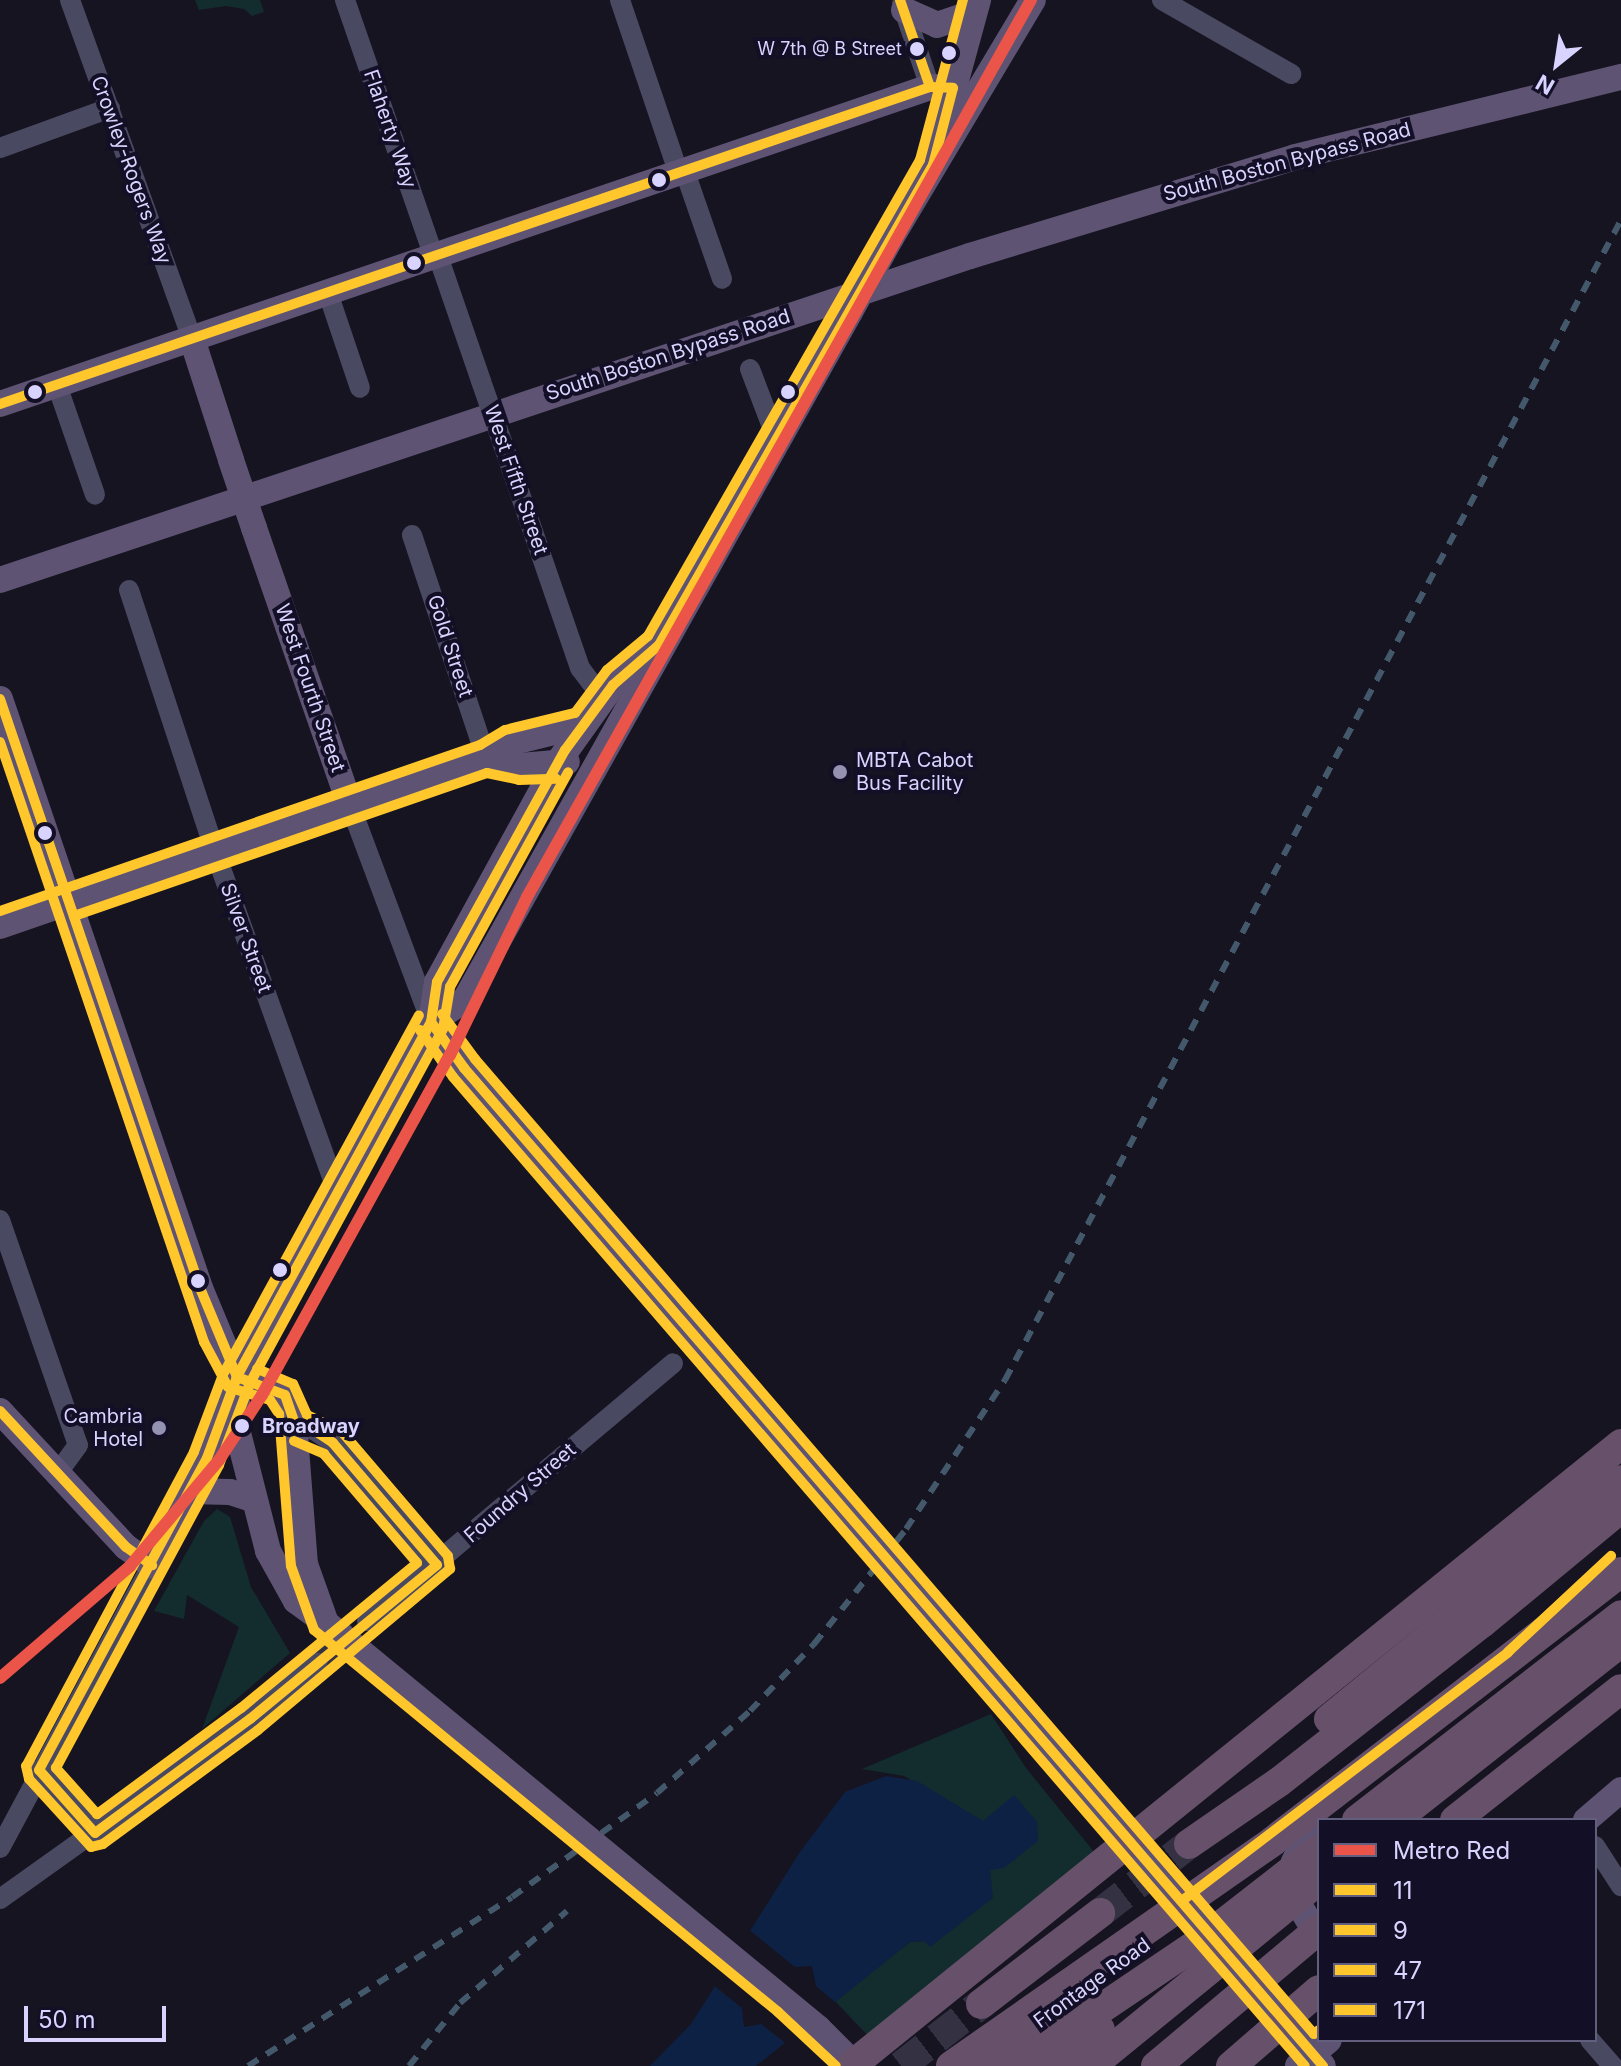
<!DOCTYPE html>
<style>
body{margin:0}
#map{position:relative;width:1621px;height:2066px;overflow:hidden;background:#161421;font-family:Inter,sans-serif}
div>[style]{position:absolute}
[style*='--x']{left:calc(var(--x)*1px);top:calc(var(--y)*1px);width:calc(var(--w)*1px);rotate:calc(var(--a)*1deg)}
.green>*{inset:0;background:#132c2d}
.water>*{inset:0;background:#0d2144}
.pier>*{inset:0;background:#161421}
.minor-tunnel>*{height:20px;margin-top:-10px;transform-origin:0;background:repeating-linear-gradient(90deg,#333142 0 20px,transparent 0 30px)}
.highway-tunnel>*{height:30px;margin-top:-15px;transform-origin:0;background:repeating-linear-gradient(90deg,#333142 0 30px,transparent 0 45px)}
.minor>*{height:20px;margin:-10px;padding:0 10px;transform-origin:10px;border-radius:10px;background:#4a4962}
.major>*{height:26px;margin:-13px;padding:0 13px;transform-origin:13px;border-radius:13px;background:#5e5373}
.highway>*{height:30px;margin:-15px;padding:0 15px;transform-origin:15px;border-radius:15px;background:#67516a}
.rail>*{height:6px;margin-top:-3px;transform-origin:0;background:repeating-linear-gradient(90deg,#43596b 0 12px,transparent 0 22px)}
.minor-bridge>*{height:20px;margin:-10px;padding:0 10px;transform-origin:10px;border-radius:10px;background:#4a4962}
.major-bridge>*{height:26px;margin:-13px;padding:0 13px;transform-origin:13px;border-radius:13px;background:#5e5373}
.highway-bridge>*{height:30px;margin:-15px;padding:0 15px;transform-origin:15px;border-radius:15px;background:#67516a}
.bus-1>*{height:10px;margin:-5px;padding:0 5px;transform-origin:5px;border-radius:5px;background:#ffc72c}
.bus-2>*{height:10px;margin:-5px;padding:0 5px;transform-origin:5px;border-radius:5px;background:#ffc72c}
.bus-3>*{height:10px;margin:-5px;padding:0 5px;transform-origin:5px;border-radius:5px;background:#ffc72c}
.bus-4>*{height:10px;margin:-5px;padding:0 5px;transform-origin:5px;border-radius:5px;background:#ffc72c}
.metro-1>*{height:12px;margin:-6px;padding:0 6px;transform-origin:6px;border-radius:6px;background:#eb5449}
.dots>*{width:22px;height:22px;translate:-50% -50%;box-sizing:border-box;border:4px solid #130f26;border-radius:50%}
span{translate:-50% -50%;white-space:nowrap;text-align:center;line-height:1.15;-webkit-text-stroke:8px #130f26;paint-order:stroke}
.bus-label{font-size:18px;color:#d9d4ff}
.right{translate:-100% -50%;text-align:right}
.street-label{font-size:20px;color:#d9d4ff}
.poi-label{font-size:20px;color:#d9d4ff}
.left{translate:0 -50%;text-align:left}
.stop-label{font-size:20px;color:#d9d4ff;font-weight:700}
.legend{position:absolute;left:1317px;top:1818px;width:280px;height:224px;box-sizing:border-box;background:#130f26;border:2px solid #625e7d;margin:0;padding:10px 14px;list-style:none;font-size:24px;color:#d9d4ff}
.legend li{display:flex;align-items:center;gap:16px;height:40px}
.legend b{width:40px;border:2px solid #625e7d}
.north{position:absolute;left:1517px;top:24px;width:80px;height:80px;-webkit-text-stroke:6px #130f26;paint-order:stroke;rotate:210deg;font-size:22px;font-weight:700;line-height:32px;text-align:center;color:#d9d4ff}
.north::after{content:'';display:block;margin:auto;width:28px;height:36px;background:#d9d4ff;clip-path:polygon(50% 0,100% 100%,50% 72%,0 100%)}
.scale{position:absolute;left:24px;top:2006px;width:142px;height:36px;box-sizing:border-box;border:4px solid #d9d4ff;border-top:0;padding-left:10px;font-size:24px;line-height:28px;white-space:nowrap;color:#d9d4ff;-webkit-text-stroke:6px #130f26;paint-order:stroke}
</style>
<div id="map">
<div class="green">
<div style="clip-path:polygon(195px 0,260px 0,264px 12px,252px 16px,244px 9px,226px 6px,199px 10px)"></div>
<div style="clip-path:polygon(217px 1509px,230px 1517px,251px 1587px,290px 1653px,202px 1729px,239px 1627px,187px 1595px,184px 1619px,154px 1611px,204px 1521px)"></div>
<div style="clip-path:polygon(991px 1714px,1026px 1768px,1095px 1853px,871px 2039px,835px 2001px,910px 1942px,924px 1941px,984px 1822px,904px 1776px,862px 1769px)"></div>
</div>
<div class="water">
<div style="clip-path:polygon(886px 1776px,917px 1781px,983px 1821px,1014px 1795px,1037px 1822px,1038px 1841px,1004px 1868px,990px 1870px,993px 1898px,930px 1947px,924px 1941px,910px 1942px,756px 2066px,650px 2066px,691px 2024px,800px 1852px,845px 1792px)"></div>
</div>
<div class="pier">
<div style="clip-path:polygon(747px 1928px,795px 1967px,812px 1966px,816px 1986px,837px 2004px,788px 2045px,761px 2024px,744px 2027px,742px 2008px,712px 1984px)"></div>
</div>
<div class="minor-tunnel">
<div style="--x:317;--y:1663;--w:65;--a:-40"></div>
</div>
<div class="highway-tunnel">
<div style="--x:1100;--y:1913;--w:113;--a:-37.8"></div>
<div style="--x:901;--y:2066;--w:101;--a:-37.8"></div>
</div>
<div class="minor">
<div style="--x:70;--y:0;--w:360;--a:70.2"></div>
<div style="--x:345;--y:0;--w:272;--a:70.9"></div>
<div style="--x:620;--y:0;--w:184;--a:71.3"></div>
<div style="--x:1162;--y:0;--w:149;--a:29.8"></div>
<div style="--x:902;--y:4;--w:88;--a:71.4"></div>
<div style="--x:0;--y:148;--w:117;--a:-20"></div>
<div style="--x:685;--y:172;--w:113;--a:70.9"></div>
<div style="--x:438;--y:256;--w:132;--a:71"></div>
<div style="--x:328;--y:293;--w:100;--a:71.4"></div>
<div style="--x:750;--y:369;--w:76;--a:69.2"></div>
<div style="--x:57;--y:385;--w:116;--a:70.9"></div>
<div style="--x:497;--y:427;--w:255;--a:71"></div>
<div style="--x:580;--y:668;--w:38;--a:53"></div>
<div style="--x:412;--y:535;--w:235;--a:71.6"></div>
<div style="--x:129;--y:590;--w:276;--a:71.8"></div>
<div style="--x:215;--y:852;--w:363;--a:70.2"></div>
<div style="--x:350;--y:805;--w:232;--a:69.5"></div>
<div style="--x:0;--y:1220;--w:238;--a:70.9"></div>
<div style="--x:78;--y:1445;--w:36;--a:126"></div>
<div style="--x:296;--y:1427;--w:18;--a:9"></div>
<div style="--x:314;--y:1430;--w:23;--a:34"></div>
<div style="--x:333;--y:1443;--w:160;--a:49.6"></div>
<div style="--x:367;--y:1621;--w:400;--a:-40.1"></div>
<div style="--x:39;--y:1770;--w:84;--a:48.4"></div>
<div style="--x:1595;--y:1846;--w:48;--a:57"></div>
<div style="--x:0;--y:1848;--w:321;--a:-61.8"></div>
<div style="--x:0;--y:1899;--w:284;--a:-35.5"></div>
<div style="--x:231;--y:1734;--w:112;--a:-39.5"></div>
<div style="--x:1590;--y:2040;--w:35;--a:49"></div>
</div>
<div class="major">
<div style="--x:904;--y:10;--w:36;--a:24"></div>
<div style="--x:937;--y:25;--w:37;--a:-19"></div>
<div style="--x:937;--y:150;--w:156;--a:-74.7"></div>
<div style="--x:891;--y:238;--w:277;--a:-59.2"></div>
<div style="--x:192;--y:339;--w:127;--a:72.1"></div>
<div style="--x:0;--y:404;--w:983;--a:-18.82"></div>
<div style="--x:930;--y:87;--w:23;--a:2"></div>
<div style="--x:254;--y:528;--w:293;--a:70.9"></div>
<div style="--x:0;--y:580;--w:1023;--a:-18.47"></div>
<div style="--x:970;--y:256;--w:340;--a:-16.9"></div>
<div style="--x:1295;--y:157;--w:336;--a:-13.8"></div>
<div style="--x:0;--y:699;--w:622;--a:71.24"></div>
<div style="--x:200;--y:1288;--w:96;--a:67.4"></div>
<div style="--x:237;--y:1377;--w:52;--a:90"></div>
<div style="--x:237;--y:1429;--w:126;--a:75.7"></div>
<div style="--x:268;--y:1551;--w:57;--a:60.8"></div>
<div style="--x:296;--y:1601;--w:37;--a:36"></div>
<div style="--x:486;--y:758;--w:35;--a:13"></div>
<div style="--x:520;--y:766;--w:47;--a:-4.9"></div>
<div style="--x:0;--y:926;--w:514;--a:-19.07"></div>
<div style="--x:486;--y:758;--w:28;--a:-32"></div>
<div style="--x:510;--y:743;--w:75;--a:-13.9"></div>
<div style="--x:431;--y:1022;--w:40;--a:-32.9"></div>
<div style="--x:465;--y:1000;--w:788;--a:-60.77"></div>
<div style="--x:431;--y:1022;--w:57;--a:54.3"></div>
<div style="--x:464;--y:1068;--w:326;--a:49"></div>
<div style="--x:237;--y:1377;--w:42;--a:15"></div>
<div style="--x:278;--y:1388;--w:26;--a:54"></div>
<div style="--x:293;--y:1409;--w:155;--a:85.6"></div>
<div style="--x:305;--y:1564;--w:63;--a:70.4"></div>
<div style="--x:0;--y:1411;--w:185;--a:47.2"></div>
<div style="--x:126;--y:1547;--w:32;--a:35"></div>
<div style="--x:152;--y:1565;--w:137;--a:-63.1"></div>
<div style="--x:214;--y:1443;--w:70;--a:-70.8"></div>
<div style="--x:237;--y:1377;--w:405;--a:-61.3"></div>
<div style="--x:431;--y:1022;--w:40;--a:-81.5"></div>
<div style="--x:437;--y:982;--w:247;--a:-61.3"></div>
<div style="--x:556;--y:765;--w:98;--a:-54.5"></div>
<div style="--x:613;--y:685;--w:61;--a:-41"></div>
<div style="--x:189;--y:1491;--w:41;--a:1.4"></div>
<div style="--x:230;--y:1492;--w:25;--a:18"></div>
<div style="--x:955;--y:1633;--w:568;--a:49.64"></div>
<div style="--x:1312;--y:1820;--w:46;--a:113.2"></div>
<div style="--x:1294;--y:1862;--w:21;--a:87"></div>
<div style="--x:1295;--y:1883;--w:20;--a:81"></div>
<div style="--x:1298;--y:1903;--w:41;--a:59"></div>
<div style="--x:1586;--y:1820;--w:46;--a:-40.6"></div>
<div style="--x:818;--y:2028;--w:54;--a:45"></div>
<div style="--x:1298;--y:2066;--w:40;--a:-40"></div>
</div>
<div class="highway">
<div style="--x:1329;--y:1719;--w:377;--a:-39.3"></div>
<div style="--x:1357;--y:1820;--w:334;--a:-37.8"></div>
<div style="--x:1395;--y:1820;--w:288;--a:-38.2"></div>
<div style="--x:1455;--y:1820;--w:211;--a:-38.3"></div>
<div style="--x:1189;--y:1844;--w:109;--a:-34.6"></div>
<div style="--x:1279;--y:1782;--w:258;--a:-38.1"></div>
<div style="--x:1482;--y:1623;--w:180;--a:-39.6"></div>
<div style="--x:981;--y:2004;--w:150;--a:-37.4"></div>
<div style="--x:987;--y:2066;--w:118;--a:-38.8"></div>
<div style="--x:1016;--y:2066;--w:223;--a:-34"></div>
<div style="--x:1055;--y:2066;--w:58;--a:-39.4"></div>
</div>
<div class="rail">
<div style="--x:248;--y:2066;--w:313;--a:-32.6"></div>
<div style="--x:512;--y:1897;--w:178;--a:-35.6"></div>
<div style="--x:657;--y:1793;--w:124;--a:-41.4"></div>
<div style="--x:750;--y:1711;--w:93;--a:-46.3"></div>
<div style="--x:814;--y:1644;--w:147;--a:-51.3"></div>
<div style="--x:906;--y:1529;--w:179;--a:-56.4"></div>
<div style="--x:1005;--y:1380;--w:1313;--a:-62.03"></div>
<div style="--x:409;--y:2066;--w:81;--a:-51"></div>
<div style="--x:460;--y:2003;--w:141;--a:-40.7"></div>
</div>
<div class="minor-bridge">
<div style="--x:481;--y:381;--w:49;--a:70.8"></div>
</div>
<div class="major-bridge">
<div style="--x:850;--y:312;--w:85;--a:-61"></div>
<div style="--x:231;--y:460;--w:72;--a:71.3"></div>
<div style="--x:678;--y:1314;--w:422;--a:49"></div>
<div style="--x:326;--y:1623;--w:637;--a:39.46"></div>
</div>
<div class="highway-bridge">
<div style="--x:1201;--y:1941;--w:150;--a:-37.9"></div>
<div style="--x:851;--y:2066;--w:990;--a:-38.93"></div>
<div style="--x:951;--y:2066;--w:393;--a:-34.9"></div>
<div style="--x:1273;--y:1841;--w:440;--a:-37.7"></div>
<div style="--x:1091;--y:2066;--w:294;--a:-39.2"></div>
<div style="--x:1156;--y:2066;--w:213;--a:-40"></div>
<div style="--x:1231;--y:2066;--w:116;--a:-40.8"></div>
</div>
<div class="bus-1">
<div style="--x:900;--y:0;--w:92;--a:71"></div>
<div style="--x:0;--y:404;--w:983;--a:-18.82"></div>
<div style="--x:930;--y:87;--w:23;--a:2"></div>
<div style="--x:953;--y:88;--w:80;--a:104.6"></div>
<div style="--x:933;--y:165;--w:553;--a:119.72"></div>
<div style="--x:659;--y:645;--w:61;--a:139"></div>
<div style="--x:613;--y:685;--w:81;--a:126.4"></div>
<div style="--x:565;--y:750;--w:265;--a:118.9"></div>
<div style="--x:437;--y:982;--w:40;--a:98.5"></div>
<div style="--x:431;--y:1022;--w:405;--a:118.7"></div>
<div style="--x:0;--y:699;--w:622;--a:71.24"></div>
<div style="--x:200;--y:1288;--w:96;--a:67.4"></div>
<div style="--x:431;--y:1022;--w:57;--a:54.3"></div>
<div style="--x:464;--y:1068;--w:1317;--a:49.28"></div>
<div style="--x:237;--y:1377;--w:51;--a:20.6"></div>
<div style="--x:285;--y:1395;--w:34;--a:71"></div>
<div style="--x:296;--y:1427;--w:18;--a:9"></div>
<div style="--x:314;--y:1430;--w:23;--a:34"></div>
<div style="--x:333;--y:1443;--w:160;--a:49.6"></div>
<div style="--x:437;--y:1565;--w:242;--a:140.5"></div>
<div style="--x:250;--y:1719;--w:192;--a:143.7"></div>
<div style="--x:95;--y:1833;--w:84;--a:-131.6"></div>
<div style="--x:39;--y:1770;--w:354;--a:-61.7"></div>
<div style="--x:207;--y:1458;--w:86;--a:-69.7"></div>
<div style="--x:0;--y:1411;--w:185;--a:47.2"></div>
<div style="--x:126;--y:1547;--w:32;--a:35"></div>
</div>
<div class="bus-2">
<div style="--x:0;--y:742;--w:634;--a:71.22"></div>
<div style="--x:204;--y:1342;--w:51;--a:61.9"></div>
<div style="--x:228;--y:1387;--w:44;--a:17.2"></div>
<div style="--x:270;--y:1400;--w:17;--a:57"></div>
<div style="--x:279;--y:1414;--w:152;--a:85.5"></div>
<div style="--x:291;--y:1566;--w:68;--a:70.2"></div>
<div style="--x:314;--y:1630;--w:601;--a:39.46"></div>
<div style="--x:778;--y:2012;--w:79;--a:43"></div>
<div style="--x:74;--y:916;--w:437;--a:-19.1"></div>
<div style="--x:487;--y:773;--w:33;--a:12"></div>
<div style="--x:519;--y:780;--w:37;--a:-2"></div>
<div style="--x:420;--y:1030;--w:57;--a:54.9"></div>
<div style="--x:453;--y:1077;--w:1305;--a:49.26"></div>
<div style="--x:294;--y:1441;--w:33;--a:23"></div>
<div style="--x:324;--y:1454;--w:143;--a:49.5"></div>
<div style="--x:417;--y:1563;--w:228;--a:140.5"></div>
<div style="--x:241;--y:1708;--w:179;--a:143.6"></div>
<div style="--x:97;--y:1814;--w:62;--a:-131.7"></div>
<div style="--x:56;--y:1768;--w:344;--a:-61.7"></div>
<div style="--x:219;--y:1465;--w:88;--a:-69.3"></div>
<div style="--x:250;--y:1383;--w:403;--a:-61.4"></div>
<div style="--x:443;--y:1029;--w:43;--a:-80.5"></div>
<div style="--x:450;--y:987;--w:245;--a:-61.2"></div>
</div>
<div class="bus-3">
<div style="--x:442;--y:1014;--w:56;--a:53.7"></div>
<div style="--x:475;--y:1059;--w:1286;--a:49.29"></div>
<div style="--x:1314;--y:2034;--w:6;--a:-39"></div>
<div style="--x:225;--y:1371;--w:405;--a:-61.4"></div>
<div style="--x:224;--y:1372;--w:85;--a:110.6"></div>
<div style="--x:194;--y:1452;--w:356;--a:118.1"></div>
<div style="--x:26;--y:1766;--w:13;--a:77"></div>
<div style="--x:29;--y:1779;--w:92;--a:47.6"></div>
<div style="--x:91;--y:1847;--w:12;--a:-14"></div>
<div style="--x:103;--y:1844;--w:192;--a:-36.3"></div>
<div style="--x:258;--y:1730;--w:251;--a:-40"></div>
<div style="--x:450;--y:1569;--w:13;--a:-99"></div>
<div style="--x:448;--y:1556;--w:162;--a:-130.5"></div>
<div style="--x:343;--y:1433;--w:40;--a:-153.4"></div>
<div style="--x:307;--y:1415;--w:34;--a:-114"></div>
<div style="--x:293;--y:1384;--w:39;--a:-157"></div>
<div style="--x:1183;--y:1900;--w:409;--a:-37.3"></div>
<div style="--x:1508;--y:1652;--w:141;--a:-43"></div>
</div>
<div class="bus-4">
<div style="--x:0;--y:911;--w:508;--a:-19.08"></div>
<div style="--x:480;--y:745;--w:29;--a:-31"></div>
<div style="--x:505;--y:730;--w:72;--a:-13.7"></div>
<div style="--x:575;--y:713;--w:54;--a:-53.3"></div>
<div style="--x:607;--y:670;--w:53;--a:-39.7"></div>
<div style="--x:648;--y:636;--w:548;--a:-60.26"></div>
<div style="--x:920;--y:160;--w:166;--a:-75"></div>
</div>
<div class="metro-1">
<div style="--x:0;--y:1678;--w:172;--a:-40.7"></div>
<div style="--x:130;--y:1566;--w:138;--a:-50"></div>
<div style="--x:219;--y:1460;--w:78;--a:-56.5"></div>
<div style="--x:262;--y:1395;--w:389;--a:-61.1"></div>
<div style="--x:450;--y:1055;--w:176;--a:-64"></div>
<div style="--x:527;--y:897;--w:1029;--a:-60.67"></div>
</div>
<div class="dots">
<div style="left:917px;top:49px;background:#d9d4ff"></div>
<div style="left:949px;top:53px;background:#d9d4ff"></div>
<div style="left:659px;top:180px;background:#d9d4ff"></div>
<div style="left:414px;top:263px;background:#d9d4ff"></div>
<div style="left:35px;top:392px;background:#d9d4ff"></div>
<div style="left:788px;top:392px;background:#d9d4ff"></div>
<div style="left:840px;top:772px;background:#9591b1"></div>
<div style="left:45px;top:833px;background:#d9d4ff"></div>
<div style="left:280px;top:1270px;background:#d9d4ff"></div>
<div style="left:198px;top:1281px;background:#d9d4ff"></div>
<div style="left:242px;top:1426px;background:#d9d4ff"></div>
<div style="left:159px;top:1428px;background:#9591b1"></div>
</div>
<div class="bus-label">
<span class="right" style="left:902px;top:49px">W 7th @ B Street</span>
</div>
<div class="street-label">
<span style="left:390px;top:129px;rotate:71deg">Flaherty Way</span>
<span style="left:1287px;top:162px;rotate:-15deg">South Boston Bypass Road</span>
<span style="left:131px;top:170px;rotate:70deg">Crowley-Rogers Way</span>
<span style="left:668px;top:355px;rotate:-18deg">South Boston Bypass Road</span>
<span style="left:516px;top:480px;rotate:71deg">West Fifth Street</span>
<span style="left:450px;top:646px;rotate:72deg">Gold Street</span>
<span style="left:310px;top:688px;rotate:71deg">West Fourth Street</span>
<span style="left:246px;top:938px;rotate:70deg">Silver Street</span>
<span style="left:520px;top:1493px;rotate:-41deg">Foundry Street</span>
<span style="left:1092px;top:1983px;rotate:-36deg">Frontage Road</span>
</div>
<div class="poi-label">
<span class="left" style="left:856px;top:772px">MBTA Cabot<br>Bus Facility</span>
<span class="right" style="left:143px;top:1428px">Cambria<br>Hotel</span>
</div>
<div class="stop-label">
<span class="left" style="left:262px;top:1426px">Broadway</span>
</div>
<ul class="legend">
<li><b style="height:10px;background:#eb5449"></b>Metro Red</li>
<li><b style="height:10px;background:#ffc72c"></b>11</li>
<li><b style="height:10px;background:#ffc72c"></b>9</li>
<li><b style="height:10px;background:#ffc72c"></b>47</li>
<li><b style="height:10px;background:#ffc72c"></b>171</li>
</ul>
<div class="north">N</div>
<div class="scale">50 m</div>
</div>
